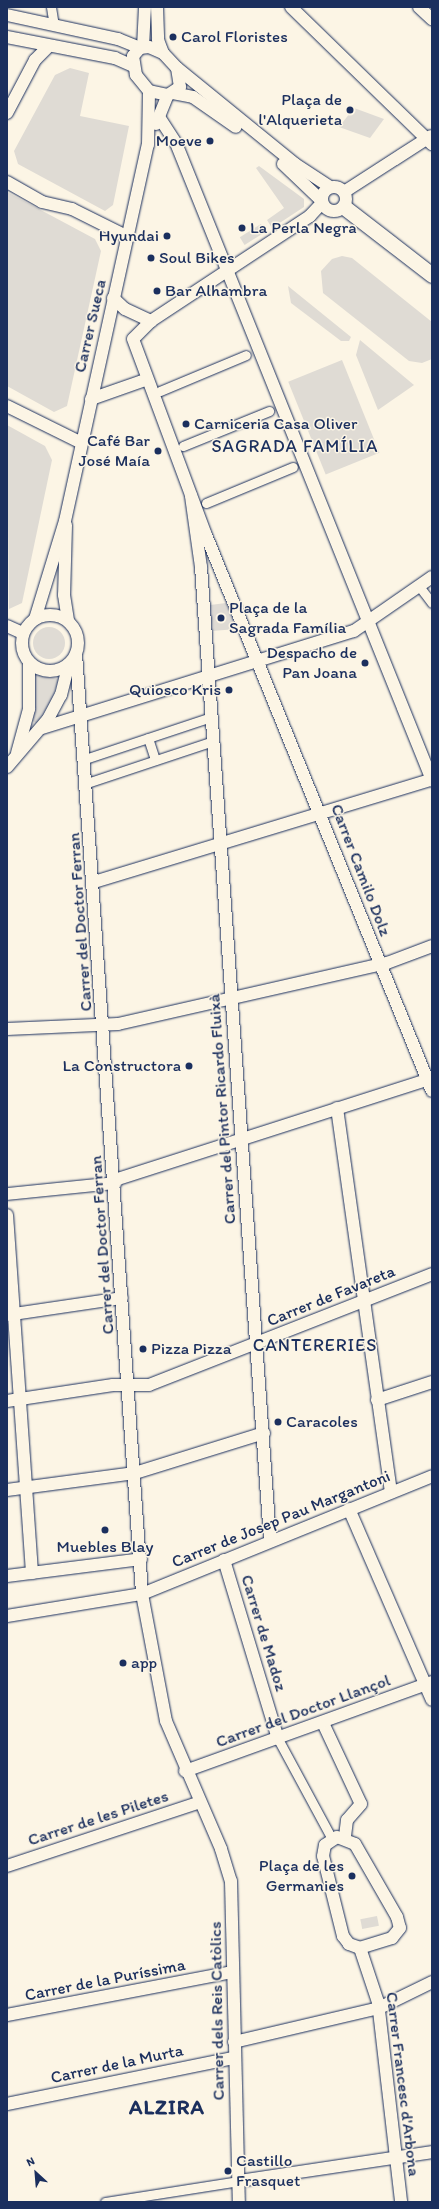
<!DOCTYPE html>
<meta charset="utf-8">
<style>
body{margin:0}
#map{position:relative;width:439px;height:2209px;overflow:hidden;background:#fcf5e5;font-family:Itim,sans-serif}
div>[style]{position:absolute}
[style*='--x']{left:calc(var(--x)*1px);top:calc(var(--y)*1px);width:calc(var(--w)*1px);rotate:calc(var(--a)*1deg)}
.green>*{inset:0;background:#dfdbd4;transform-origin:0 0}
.round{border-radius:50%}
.roads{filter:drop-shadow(0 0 1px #1b2f5e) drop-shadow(0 0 1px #1b2f5e)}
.pedestrian>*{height:9px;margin:-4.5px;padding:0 4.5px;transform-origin:4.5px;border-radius:4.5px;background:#fcf5e5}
.minor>*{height:12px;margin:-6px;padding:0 6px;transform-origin:6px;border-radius:6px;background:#fcf5e5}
.minor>.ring{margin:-6px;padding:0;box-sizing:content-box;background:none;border:12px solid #fcf5e5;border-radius:50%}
.tertiary>*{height:15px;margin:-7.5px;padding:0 7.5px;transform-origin:7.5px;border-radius:7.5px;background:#fcf5e5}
.dots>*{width:11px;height:11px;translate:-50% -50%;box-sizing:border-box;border:2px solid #fcf5e5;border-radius:50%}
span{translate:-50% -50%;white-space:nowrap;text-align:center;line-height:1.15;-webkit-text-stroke:3px #fcf5e5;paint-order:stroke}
.poi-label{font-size:17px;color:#1b2f5e}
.left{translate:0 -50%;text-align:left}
.right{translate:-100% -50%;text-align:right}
.street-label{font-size:17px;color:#1b2f5e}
.neighbourhood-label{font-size:18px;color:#1b2f5e;letter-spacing:1px}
.district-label{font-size:21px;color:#1b2f5e;font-weight:700;letter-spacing:1px}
.frame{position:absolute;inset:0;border:8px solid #1b2f5e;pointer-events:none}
.north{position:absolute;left:16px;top:2153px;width:40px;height:40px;-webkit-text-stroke:3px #fcf5e5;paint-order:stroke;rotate:334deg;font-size:11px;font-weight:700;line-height:16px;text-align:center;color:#1b2f5e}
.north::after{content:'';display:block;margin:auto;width:14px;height:18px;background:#1b2f5e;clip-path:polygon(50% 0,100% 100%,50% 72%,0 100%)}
</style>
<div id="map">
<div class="green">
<div style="clip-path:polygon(70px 68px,89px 73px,80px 116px,129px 126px,113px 205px,105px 211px,18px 164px,14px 151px,55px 75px)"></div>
<div style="clip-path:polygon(354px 108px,384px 119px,370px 138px,339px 127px)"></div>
<div style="clip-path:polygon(259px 166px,304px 199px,304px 207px,272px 228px,267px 220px,284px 208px,256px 168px)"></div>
<div style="clip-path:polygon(7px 192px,95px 239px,101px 251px,67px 406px,54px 412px,7px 386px)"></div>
<div style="left:261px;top:224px;width:9px;height:25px;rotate:58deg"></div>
<div style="clip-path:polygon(342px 256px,352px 258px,432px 322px,432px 359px,422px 363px,409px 361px,323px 293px,321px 271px,332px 259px)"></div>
<div style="clip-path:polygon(288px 286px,351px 337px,349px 341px,341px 341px,291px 303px)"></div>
<div style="clip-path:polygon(360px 340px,414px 385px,378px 410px,356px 355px)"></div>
<div style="left:342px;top:360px;width:100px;height:58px;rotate:68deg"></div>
<div style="clip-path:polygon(7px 425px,45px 446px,52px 460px,22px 603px,9px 609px)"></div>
<div style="clip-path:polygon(226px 603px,237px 629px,212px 631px,210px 605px)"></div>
<div class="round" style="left:33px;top:627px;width:32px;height:32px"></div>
<div style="clip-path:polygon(35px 675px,59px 679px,52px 699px,37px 724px,33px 721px)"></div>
<div style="left:377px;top:1916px;width:10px;height:17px;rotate:79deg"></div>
</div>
<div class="roads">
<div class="pedestrian">
<div style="--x:51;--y:7;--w:18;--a:81"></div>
<div style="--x:160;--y:391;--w:93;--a:-22.7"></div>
<div style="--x:183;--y:446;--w:93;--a:-22.1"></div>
<div style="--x:206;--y:503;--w:94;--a:-22.5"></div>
<div style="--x:419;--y:586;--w:21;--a:53"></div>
<div style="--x:148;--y:738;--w:23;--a:72"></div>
<div style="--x:85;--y:759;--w:133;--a:-18.4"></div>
<div style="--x:87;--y:783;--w:133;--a:-18.4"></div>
<div style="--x:278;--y:1739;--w:114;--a:61.6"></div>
<div style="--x:105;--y:2202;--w:136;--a:-8.9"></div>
</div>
<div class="minor">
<div style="--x:157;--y:7;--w:33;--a:88"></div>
<div style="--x:158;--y:40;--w:14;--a:69"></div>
<div style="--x:291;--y:7;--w:197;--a:44.2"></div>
<div style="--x:419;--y:7;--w:18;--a:43"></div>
<div style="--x:7;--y:15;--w:114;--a:12.2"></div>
<div style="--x:118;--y:39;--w:24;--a:22"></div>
<div style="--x:7;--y:37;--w:110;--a:11"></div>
<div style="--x:115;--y:58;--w:20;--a:24"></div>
<div style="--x:143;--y:47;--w:40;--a:-87.1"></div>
<div style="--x:149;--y:47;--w:15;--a:23"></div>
<div style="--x:163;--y:53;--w:21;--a:47"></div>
<div style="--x:177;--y:68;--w:19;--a:81"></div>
<div style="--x:180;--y:87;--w:14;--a:146"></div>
<div style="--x:168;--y:95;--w:19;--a:-168"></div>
<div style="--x:149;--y:91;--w:21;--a:-129"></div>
<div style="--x:136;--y:75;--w:19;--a:-99"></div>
<div style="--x:133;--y:56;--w:11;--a:-49"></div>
<div style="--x:140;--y:48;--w:9;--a:-6"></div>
<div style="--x:177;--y:68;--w:152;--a:39.1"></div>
<div style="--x:295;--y:164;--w:42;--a:33.3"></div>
<div style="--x:173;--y:93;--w:20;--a:11"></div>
<div style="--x:193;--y:97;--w:52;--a:34.9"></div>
<div style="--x:7;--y:113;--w:60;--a:-62.2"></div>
<div style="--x:35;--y:60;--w:20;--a:-45"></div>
<div style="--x:159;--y:117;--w:31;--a:57"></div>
<div style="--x:176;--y:143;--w:687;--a:68.11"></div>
<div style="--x:156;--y:124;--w:31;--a:-68"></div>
<div style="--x:283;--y:164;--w:52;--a:43.5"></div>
<div style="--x:7;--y:182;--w:40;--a:29.7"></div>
<div style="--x:42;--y:202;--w:31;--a:13"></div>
<div style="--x:72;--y:209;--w:63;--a:26.6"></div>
<div class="ring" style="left:322px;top:187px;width:12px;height:12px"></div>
<div style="--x:344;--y:192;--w:103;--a:-32.8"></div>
<div style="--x:322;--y:203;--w:18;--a:133"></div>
<div style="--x:310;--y:216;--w:191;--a:146.6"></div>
<div style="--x:151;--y:321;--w:25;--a:135"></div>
<div style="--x:133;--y:339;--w:209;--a:69.6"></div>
<div style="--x:206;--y:535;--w:600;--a:67.88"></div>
<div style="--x:113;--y:298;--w:16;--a:43"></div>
<div style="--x:125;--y:309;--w:29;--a:25"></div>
<div style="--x:91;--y:399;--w:57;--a:-19.4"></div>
<div style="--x:7;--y:406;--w:81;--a:26.3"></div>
<div style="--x:191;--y:496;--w:72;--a:82"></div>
<div style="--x:201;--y:567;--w:975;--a:85.94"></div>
<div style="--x:66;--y:525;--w:70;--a:91.6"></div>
<div style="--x:64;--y:595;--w:26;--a:81"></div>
<div class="ring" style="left:22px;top:615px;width:44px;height:44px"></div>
<div style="--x:35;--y:619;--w:102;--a:-73"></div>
<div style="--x:65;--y:521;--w:385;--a:-77.6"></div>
<div style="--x:148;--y:145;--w:54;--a:-88.9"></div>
<div style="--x:7;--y:626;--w:17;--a:24"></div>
<div style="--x:76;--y:654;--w:942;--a:85.98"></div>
<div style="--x:142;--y:1594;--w:129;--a:79.3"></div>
<div style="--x:166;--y:1721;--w:139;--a:66.7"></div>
<div style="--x:221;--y:1849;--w:34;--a:73"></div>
<div style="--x:231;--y:1881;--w:321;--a:88.6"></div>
<div style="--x:42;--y:728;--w:327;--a:-17.3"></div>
<div style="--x:354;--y:631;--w:95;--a:-34.7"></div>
<div style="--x:17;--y:753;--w:46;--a:-74.7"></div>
<div style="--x:29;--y:709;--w:46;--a:-90"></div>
<div style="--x:7;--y:767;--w:63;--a:-49.5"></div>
<div style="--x:48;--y:719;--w:27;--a:-62"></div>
<div style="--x:61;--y:695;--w:32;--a:-76"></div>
<div style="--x:94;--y:882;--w:353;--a:-16.9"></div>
<div style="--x:7;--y:1029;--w:111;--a:-2.6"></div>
<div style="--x:118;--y:1024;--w:276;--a:-12.8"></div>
<div style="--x:387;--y:963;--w:48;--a:-20.7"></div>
<div style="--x:337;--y:1108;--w:388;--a:82"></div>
<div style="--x:115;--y:1180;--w:333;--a:-17.8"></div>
<div style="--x:7;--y:1194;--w:109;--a:-5.8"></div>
<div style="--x:7;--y:1215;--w:359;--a:86"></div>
<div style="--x:7;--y:1315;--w:116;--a:-8.4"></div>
<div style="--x:377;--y:1400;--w:58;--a:-18.1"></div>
<div style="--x:7;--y:1401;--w:107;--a:-8.6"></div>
<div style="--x:113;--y:1385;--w:36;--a:0"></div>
<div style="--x:149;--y:1385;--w:304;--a:-21.4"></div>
<div style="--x:7;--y:1490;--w:129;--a:-7.6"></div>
<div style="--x:135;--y:1473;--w:135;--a:-17.2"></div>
<div style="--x:349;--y:1509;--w:208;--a:66.5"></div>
<div style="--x:224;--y:1560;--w:187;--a:73.2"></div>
<div style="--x:7;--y:1576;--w:135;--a:-7.2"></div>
<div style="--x:7;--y:1616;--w:137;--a:-9.3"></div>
<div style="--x:142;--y:1594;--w:313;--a:-22.1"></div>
<div style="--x:323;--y:1723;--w:89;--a:64.9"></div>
<div style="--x:361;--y:1804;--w:21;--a:131"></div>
<div style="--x:347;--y:1820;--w:17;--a:97"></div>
<div style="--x:185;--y:1771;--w:263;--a:-19.8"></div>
<div style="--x:337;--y:1837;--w:19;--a:21"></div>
<div style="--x:355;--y:1844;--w:84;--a:60.1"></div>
<div style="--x:397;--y:1917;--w:11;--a:75"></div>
<div style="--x:400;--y:1928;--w:13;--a:129"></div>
<div style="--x:392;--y:1938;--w:34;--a:163"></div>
<div style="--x:360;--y:1948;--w:12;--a:-160"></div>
<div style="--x:349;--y:1944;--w:10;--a:-127"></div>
<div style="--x:343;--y:1936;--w:82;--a:-104"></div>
<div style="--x:323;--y:1856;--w:11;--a:-80"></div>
<div style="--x:325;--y:1845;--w:14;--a:-34"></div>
<div style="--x:7;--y:1866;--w:203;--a:-18.3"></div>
<div style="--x:360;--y:1948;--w:57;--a:71.6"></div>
<div style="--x:378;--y:2002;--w:201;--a:83.4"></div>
<div style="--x:7;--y:2015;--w:230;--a:-10.8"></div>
<div style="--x:234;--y:2042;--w:149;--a:-13.2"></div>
<div style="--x:379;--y:2008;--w:59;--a:-26.1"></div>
<div style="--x:7;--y:2104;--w:232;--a:-11.5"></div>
<div style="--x:239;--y:2181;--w:195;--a:-8.5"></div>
</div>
<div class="tertiary">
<div style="--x:344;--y:207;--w:111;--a:37.7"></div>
</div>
</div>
<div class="dots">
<div style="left:173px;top:37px;background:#1b2f5e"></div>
<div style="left:350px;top:110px;background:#1b2f5e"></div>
<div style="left:210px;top:141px;background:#1b2f5e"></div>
<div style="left:242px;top:228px;background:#1b2f5e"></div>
<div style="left:167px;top:236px;background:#1b2f5e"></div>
<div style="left:151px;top:258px;background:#1b2f5e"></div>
<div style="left:157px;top:291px;background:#1b2f5e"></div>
<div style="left:186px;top:424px;background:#1b2f5e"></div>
<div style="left:158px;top:451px;background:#1b2f5e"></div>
<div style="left:221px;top:618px;background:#1b2f5e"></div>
<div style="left:365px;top:663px;background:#1b2f5e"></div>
<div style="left:229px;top:690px;background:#1b2f5e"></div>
<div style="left:189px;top:1066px;background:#1b2f5e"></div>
<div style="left:143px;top:1349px;background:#1b2f5e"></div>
<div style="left:278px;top:1422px;background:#1b2f5e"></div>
<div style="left:105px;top:1530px;background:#1b2f5e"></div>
<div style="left:123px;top:1663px;background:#1b2f5e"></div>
<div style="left:352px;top:1876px;background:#1b2f5e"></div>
<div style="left:228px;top:2171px;background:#1b2f5e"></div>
</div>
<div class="poi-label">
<span class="left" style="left:181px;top:37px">Carol Floristes</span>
<span class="right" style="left:342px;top:110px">Plaça de<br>l'Alquerieta</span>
<span class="right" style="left:202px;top:141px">Moeve</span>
<span class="left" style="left:250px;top:228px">La Perla Negra</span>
<span class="right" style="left:159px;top:236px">Hyundai</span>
<span class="left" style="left:159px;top:258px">Soul Bikes</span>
<span class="left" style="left:165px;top:291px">Bar Alhambra</span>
<span class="left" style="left:194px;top:424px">Carniceria Casa Oliver</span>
<span class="right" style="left:150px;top:451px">Café Bar<br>José Maía</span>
<span class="left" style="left:229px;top:618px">Plaça de la<br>Sagrada Família</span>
<span class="right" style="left:357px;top:663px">Despacho de<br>Pan Joana</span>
<span class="right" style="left:221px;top:690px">Quiosco Kris</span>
<span class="right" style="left:181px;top:1066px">La Constructora</span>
<span class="left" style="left:151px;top:1349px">Pizza Pizza</span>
<span class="left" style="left:286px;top:1422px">Caracoles</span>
<span style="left:105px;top:1547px">Muebles Blay</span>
<span class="left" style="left:131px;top:1663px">app</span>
<span class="right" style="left:344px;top:1876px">Plaça de les<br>Germanies</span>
<span class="left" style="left:236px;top:2171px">Castillo<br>Frasquet</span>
</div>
<div class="street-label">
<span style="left:90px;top:326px;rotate:-77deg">Carrer Sueca</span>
<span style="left:361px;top:870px;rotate:69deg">Carrer Camilo Dolz</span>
<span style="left:80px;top:922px;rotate:-94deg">Carrer del Doctor Ferran</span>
<span style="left:222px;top:1109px;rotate:-94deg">Carrer del Pintor Ricardo Fluixà</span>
<span style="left:102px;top:1245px;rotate:-94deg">Carrer del Doctor Ferran</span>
<span style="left:331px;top:1296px;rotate:-22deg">Carrer de Favareta</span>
<span style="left:281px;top:1519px;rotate:-22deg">Carrer de Josep Pau Margantoni</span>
<span style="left:264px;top:1633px;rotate:73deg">Carrer de Madoz</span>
<span style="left:303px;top:1711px;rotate:-20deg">Carrer del Doctor Llançol</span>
<span style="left:98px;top:1818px;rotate:-18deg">Carrer de les Piletes</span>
<span style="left:105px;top:1980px;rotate:-11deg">Carrer de la Puríssima</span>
<span style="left:217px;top:2011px;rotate:-91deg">Carrer dels Reis Catòlics</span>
<span style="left:117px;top:2064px;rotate:-12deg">Carrer de la Murta</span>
<span style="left:403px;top:2084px;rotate:83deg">Carrer Francesc d'Arbona</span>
</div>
<div class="neighbourhood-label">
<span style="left:295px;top:446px">SAGRADA FAMÍLIA</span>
<span style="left:315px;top:1345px">CANTERERIES</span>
</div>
<div class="district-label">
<span style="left:167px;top:2107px">ALZIRA</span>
</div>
<div class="frame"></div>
<div class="north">N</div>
</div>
